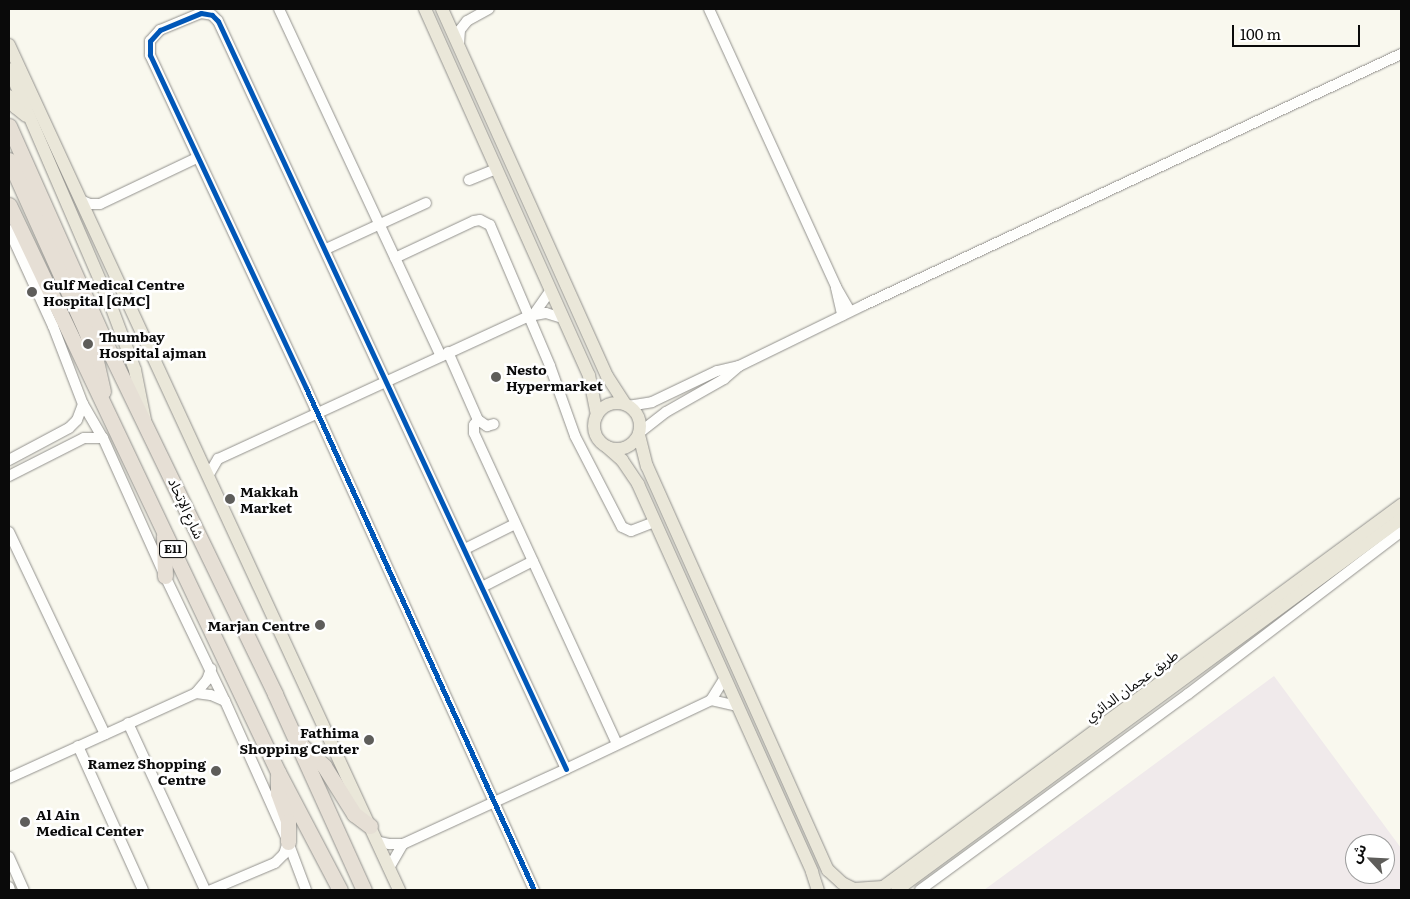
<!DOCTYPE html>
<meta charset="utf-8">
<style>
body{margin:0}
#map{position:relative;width:1410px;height:899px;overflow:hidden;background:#f9f8ee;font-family:Literata,"Noto Sans Arabic",serif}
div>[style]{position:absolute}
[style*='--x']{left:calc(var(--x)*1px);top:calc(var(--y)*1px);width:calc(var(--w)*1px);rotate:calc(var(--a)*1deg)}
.industrial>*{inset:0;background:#f0eaeb}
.roads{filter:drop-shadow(0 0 1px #92918d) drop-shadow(0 0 1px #92918d)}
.minor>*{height:10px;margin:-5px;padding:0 5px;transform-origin:5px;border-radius:5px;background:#fefefc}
.major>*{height:12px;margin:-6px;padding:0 6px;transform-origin:6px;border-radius:6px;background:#eae7d9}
.major>.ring{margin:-6px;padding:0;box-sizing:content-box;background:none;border:12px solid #eae7d9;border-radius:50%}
.highway>*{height:15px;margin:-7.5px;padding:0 7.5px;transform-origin:7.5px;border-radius:7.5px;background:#e6dfd5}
.cycleway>*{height:5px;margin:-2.5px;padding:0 2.5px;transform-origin:2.5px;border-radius:2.5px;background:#0057b8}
.dots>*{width:14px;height:14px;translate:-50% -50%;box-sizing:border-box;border:2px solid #fff;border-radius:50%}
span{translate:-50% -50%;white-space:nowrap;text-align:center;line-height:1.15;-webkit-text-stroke:5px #fff;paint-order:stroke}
.shield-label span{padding:1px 4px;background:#fff;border:1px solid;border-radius:4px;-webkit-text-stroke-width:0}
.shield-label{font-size:12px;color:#0a0a0a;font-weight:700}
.poi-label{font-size:14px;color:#0a0a0a;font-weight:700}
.left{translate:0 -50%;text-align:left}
.right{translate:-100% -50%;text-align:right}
.street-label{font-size:14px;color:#0a0a0a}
.frame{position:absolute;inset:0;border:10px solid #0a0a0a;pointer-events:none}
.north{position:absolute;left:1345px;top:834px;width:50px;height:50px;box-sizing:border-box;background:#fff;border:1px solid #9d9d9d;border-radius:50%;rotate:295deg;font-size:14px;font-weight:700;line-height:20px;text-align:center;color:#0a0a0a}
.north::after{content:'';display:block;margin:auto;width:18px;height:22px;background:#5e5d5a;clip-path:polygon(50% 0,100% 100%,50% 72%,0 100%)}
.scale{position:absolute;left:1232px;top:25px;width:128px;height:22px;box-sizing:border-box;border:2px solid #0a0a0a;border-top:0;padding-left:6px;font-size:15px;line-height:18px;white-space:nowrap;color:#0a0a0a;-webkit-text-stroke:4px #fff;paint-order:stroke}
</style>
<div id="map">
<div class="industrial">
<div style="clip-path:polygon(evenodd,1274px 676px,1401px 848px,1401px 890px,984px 890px,1274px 676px,1355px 844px,1385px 844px,1385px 874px,1355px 874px,1355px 844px)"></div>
</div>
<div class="roads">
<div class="minor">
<div style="--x:279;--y:9;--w:383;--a:65"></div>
<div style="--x:709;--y:9;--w:306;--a:65.4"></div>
<div style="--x:836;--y:287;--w:28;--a:60"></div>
<div style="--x:459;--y:44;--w:14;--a:-86"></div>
<div style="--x:460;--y:30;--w:11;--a:-52"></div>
<div style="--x:467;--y:21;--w:25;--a:-29"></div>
<div style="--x:469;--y:180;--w:29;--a:-22"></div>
<div style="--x:80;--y:200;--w:11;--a:22"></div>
<div style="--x:90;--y:204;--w:10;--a:0"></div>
<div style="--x:100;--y:204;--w:107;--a:-25.4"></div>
<div style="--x:9;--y:230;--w:106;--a:65.4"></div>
<div style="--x:53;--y:326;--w:84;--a:69"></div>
<div style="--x:83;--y:404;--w:39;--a:60"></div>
<div style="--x:103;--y:438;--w:151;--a:65.8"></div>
<div style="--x:165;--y:576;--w:139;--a:64.4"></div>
<div style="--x:225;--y:701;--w:154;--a:65.9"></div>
<div style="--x:288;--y:842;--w:51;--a:69.4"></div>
<div style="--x:326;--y:249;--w:110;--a:-24.7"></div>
<div style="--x:395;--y:258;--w:87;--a:-25.1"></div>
<div style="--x:474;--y:221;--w:6;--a:-9"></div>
<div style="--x:480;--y:220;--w:11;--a:27"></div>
<div style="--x:490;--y:225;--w:153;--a:66.9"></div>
<div style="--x:550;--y:366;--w:74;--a:70.3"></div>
<div style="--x:575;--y:436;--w:102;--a:62.7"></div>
<div style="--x:622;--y:527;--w:10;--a:24"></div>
<div style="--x:631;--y:531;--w:26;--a:-21"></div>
<div style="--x:836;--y:288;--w:28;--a:77"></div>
<div style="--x:534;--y:314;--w:28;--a:-55"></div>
<div style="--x:448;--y:352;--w:74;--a:66.2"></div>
<div style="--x:478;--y:420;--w:11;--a:34"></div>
<div style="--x:487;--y:426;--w:7;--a:-16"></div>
<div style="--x:628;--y:406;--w:24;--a:-9"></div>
<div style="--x:652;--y:402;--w:72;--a:-25.5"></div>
<div style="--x:717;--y:371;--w:23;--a:-13"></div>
<div style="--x:478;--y:420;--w:6;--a:129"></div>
<div style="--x:474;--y:425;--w:8;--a:90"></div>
<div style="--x:474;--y:433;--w:342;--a:65.3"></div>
<div style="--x:639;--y:433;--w:34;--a:-38"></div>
<div style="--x:666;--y:412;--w:67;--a:-29.6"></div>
<div style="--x:724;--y:379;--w:20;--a:-41"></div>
<div style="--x:739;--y:366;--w:139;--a:-26"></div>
<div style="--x:864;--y:305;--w:593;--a:-25.05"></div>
<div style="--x:9;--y:460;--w:68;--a:-28.1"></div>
<div style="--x:69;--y:428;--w:11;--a:-45"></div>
<div style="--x:77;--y:420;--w:17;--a:-69"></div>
<div style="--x:9;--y:476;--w:84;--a:-26.9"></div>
<div style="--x:84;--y:438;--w:19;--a:0"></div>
<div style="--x:208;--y:476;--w:20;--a:-60"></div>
<div style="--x:218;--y:459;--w:342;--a:-24.7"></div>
<div style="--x:529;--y:316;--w:17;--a:-10"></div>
<div style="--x:546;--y:313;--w:17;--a:17"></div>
<div style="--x:9;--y:532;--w:224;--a:64.6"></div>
<div style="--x:465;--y:549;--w:56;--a:-26.6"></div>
<div style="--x:482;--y:587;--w:57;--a:-27"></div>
<div style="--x:196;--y:693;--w:15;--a:8"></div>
<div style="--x:211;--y:695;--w:15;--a:23"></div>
<div style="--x:711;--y:700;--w:27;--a:13"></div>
<div style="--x:128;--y:723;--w:184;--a:65.2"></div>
<div style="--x:78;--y:746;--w:158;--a:65.7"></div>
<div style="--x:9;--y:778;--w:205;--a:-24.4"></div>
<div style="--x:196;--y:693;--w:17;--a:-50"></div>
<div style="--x:207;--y:680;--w:12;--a:-70"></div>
<div style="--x:376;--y:841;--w:13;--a:13"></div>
<div style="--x:389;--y:844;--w:14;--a:0"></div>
<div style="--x:403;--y:844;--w:179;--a:-24.7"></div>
<div style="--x:566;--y:769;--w:161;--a:-25.4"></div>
<div style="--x:711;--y:700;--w:26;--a:-58"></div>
<div style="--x:9;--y:857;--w:36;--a:66"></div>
<div style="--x:389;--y:868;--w:28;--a:-60"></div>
<div style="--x:9;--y:887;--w:3;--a:72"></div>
<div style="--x:211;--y:890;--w:69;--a:-22.9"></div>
<div style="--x:275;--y:863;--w:13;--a:-45"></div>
<div style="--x:284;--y:854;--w:13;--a:-72"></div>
<div style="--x:534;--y:890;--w:551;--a:-114.43"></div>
<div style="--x:306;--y:388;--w:368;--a:-115.1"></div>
<div style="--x:150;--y:55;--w:14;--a:-90"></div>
<div style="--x:150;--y:41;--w:15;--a:-48"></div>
<div style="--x:160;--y:30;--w:44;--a:-22.5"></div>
<div style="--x:201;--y:13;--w:11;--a:10"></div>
<div style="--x:212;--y:15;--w:8;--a:45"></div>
<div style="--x:218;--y:21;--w:825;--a:65.05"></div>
<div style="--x:920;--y:890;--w:332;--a:-36.2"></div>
<div style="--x:1188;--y:694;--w:268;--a:-37.3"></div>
</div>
<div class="major">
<div style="--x:425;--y:9;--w:401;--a:65.9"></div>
<div style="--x:589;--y:375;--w:41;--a:78.7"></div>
<div style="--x:442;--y:9;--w:402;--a:65.8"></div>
<div style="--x:607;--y:376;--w:33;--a:57"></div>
<div style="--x:9;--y:45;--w:931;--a:65.22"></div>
<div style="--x:9;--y:69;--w:258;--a:66.7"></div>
<div style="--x:111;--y:306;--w:68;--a:69.4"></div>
<div style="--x:135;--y:370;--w:51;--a:78.7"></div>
<div style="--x:9;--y:96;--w:13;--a:61"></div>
<div style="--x:15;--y:107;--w:14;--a:39"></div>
<div class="ring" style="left:594px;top:403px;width:34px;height:34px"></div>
<div style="--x:639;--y:435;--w:32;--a:76"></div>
<div style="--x:647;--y:466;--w:443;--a:65.9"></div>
<div style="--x:828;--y:870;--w:19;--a:43"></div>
<div style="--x:842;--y:883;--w:13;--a:27"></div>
<div style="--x:854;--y:889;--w:29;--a:-4"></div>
<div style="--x:607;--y:447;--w:20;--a:41"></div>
<div style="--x:622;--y:460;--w:29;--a:56"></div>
<div style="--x:638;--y:484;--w:425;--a:65.8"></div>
<div style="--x:812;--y:872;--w:19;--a:72"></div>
<div style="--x:879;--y:890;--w:649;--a:-36.41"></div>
<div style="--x:897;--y:890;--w:626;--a:-36.36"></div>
</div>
<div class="highway">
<div style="--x:9;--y:126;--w:236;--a:66"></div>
<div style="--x:105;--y:342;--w:391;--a:64.2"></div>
<div style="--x:275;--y:694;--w:215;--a:65.6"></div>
<div style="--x:9;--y:160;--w:188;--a:65.8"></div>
<div style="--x:86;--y:331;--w:32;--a:72"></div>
<div style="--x:96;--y:361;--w:31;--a:77"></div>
<div style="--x:9;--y:205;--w:628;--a:64.62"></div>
<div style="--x:278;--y:772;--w:133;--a:62.3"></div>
<div style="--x:164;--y:536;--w:40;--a:88.6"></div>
<div style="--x:301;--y:745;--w:31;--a:42"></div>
<div style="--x:324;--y:766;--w:57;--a:58"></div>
<div style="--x:354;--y:814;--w:20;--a:37"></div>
<div style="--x:278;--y:776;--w:17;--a:90"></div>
<div style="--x:278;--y:793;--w:30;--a:70"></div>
<div style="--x:288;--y:821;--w:21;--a:90"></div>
</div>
</div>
<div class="cycleway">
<div style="--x:534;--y:890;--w:551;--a:-114.43"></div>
<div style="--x:306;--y:388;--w:368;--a:-115.1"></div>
<div style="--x:150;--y:55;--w:14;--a:-90"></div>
<div style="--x:150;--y:41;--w:15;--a:-48"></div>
<div style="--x:160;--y:30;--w:44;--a:-22.5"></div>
<div style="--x:201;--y:13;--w:11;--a:10"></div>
<div style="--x:212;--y:15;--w:8;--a:45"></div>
<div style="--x:218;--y:21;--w:825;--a:65.05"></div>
</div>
<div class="dots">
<div style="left:32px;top:292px;background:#5e5d5a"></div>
<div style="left:88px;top:344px;background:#5e5d5a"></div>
<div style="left:496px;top:377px;background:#5e5d5a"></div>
<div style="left:230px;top:499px;background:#5e5d5a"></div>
<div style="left:320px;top:625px;background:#5e5d5a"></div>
<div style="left:369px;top:740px;background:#5e5d5a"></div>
<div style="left:216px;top:771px;background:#5e5d5a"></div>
<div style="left:25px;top:822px;background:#5e5d5a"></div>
</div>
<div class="shield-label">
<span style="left:173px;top:549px">E11</span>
</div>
<div class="poi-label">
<span class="left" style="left:43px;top:292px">Gulf Medical Centre<br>Hospital [GMC]</span>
<span class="left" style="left:99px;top:344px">Thumbay<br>Hospital ajman</span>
<span class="left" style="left:506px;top:377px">Nesto<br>Hypermarket</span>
<span class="left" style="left:240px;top:499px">Makkah<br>Market</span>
<span class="right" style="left:310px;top:625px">Marjan Centre</span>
<span class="right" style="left:359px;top:740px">Fathima<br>Shopping Center</span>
<span class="right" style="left:206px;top:771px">Ramez Shopping<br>Centre</span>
<span class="left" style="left:36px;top:822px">Al Ain<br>Medical Center</span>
</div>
<div class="street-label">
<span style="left:187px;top:508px;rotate:65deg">شارع الإتحاد</span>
<span style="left:1131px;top:685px;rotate:-36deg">طريق عجمان الدائري</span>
</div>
<div class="frame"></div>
<div class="north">ش</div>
<div class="scale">100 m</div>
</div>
